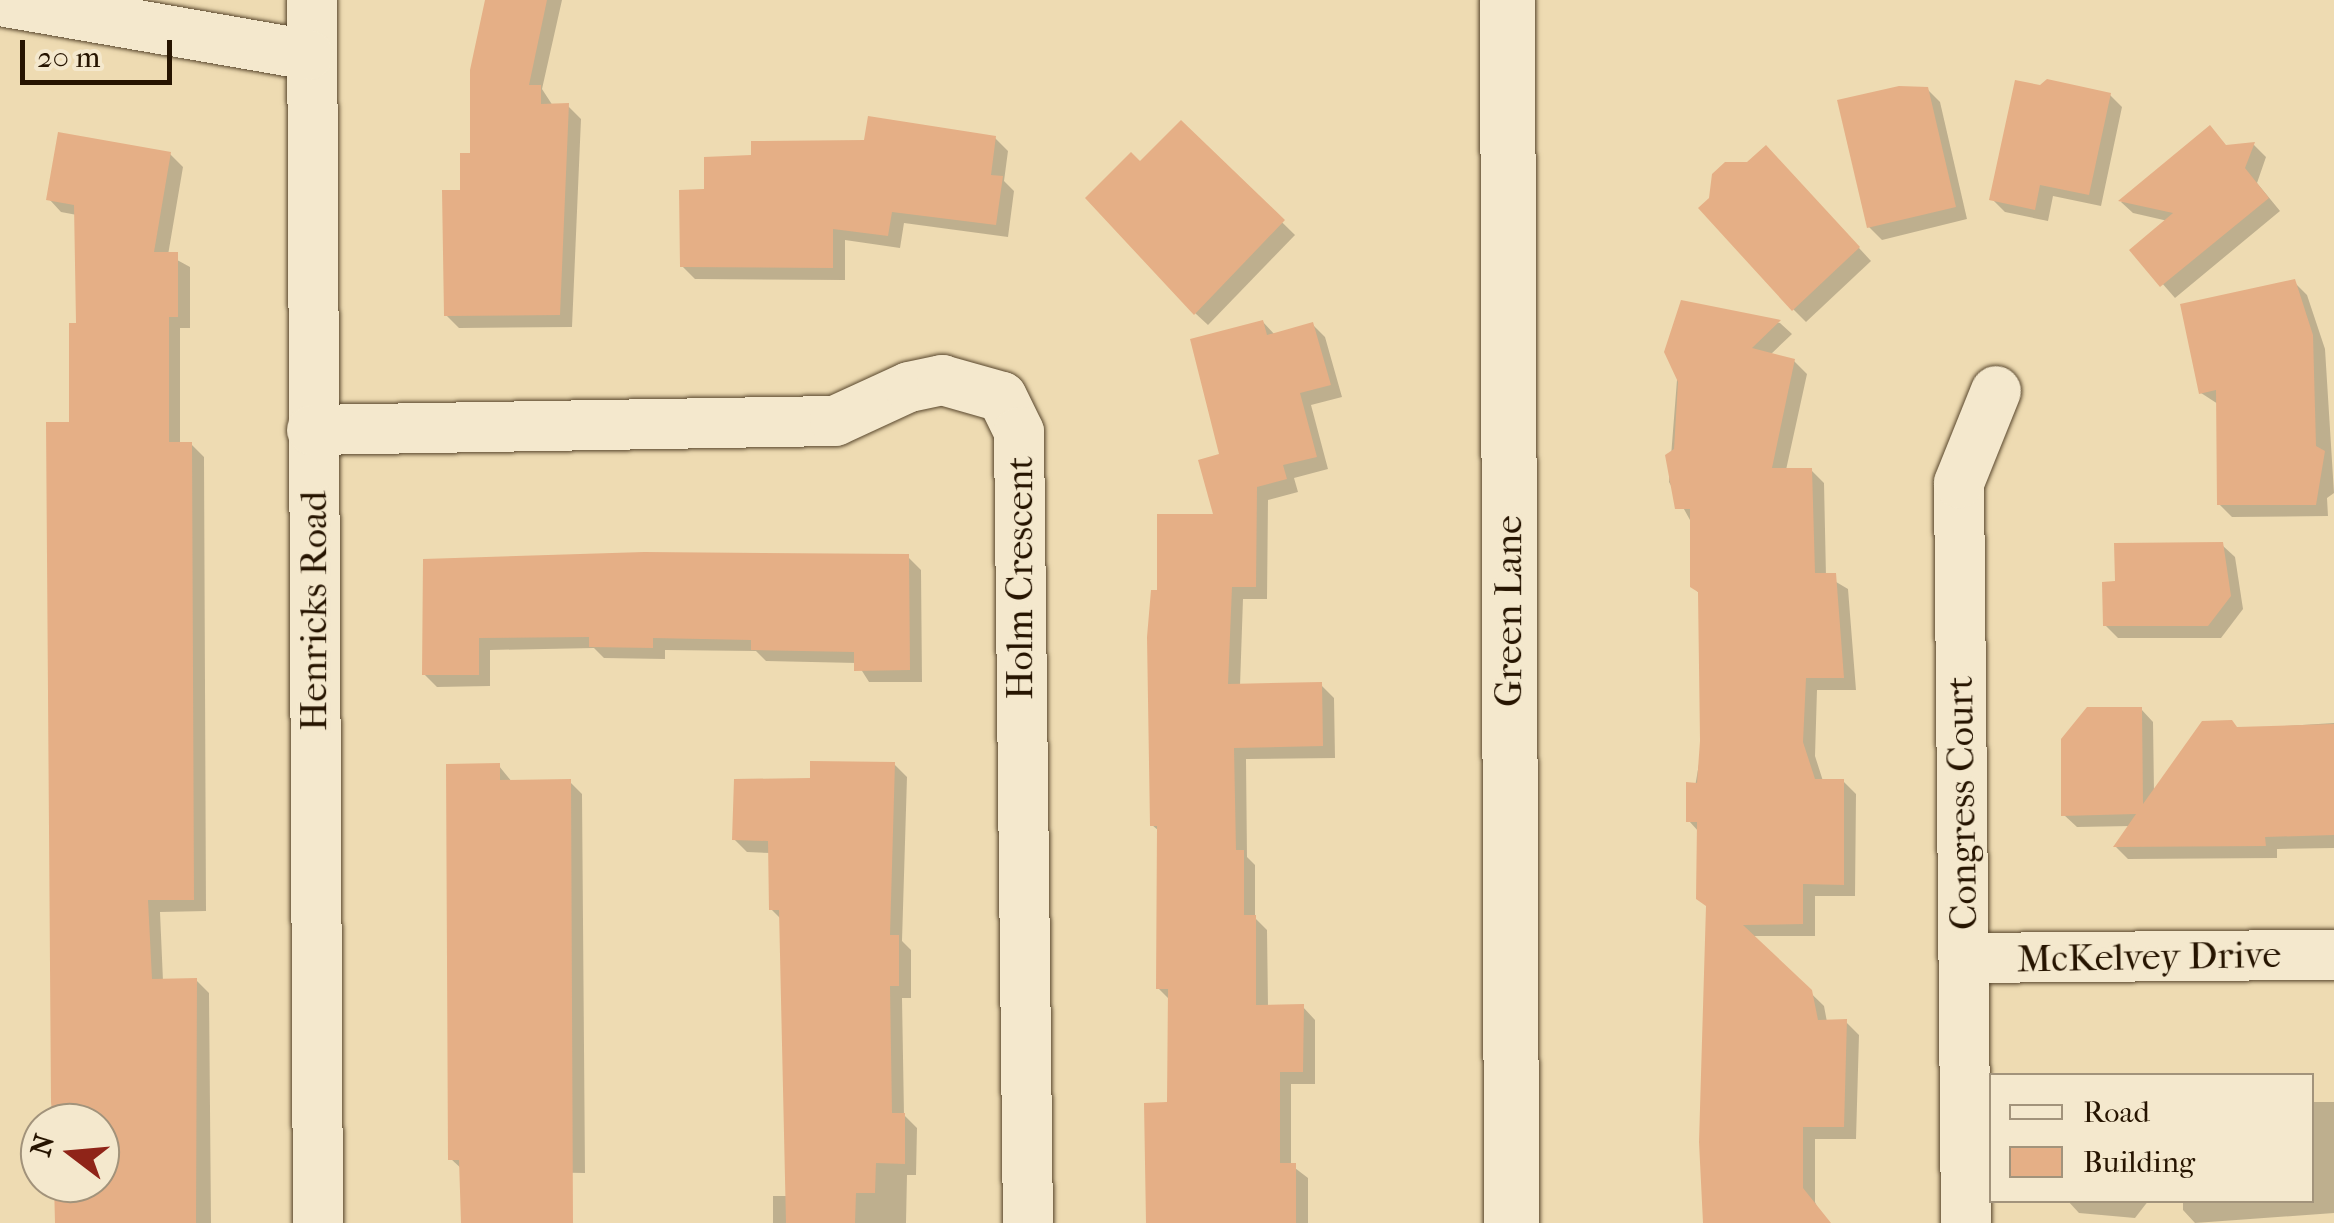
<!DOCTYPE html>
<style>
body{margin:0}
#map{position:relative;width:2334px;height:1223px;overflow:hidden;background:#eedbb2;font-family:"IM FELL French Canon",serif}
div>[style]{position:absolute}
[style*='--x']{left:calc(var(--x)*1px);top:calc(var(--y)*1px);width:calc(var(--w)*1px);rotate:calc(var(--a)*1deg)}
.shadow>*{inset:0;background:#0003}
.building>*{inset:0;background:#e5af86}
.roads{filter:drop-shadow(0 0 2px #58462c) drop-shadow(0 0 2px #58462c)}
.street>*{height:50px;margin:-25px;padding:0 25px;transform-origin:25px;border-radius:25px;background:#f4e8cd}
.secondary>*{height:55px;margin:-27.5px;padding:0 27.5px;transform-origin:27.5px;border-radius:27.5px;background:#f4e8cd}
span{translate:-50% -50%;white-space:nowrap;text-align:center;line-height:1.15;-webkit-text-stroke:8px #f4e8cd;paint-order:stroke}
.street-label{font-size:38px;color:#261400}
.legend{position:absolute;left:1989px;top:1073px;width:325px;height:130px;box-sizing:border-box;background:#f4e8cd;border:2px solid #a2937b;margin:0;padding:12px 18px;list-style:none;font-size:30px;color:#261400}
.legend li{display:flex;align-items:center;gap:20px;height:50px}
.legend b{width:50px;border:2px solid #a2937b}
.north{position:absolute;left:20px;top:1103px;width:100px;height:100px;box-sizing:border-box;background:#f4e8cd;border:2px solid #a2937b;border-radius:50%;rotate:286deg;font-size:28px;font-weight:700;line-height:40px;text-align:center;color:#261400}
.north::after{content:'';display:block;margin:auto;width:35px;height:45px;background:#8f2418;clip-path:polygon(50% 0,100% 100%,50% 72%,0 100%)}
.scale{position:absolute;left:20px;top:40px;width:152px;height:45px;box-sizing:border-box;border:5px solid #261400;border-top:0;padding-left:12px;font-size:30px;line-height:35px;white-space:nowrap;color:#261400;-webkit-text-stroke:8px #f4e8cd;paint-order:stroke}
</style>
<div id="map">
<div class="shadow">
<div style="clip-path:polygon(487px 0,562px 0,542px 89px,553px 106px,568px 106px,581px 119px,572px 327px,459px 328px,446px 315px,473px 155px)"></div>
<div style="clip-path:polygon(1927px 89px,1940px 102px,1967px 219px,1882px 240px,1869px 227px)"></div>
<div style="clip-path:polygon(2110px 95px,2122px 107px,2101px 206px,2053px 196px,2048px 221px,2005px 212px,1992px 199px)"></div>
<div style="clip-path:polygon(1181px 123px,1295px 235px,1208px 325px,1195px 313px,1141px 165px)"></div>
<div style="clip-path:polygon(995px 138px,1008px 151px,1004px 181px,1014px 191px,1008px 237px,904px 223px,900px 248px,845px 240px,845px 280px,695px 279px,682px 266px,706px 191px,754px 158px,866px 142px)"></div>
<div style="clip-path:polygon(2254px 145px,2266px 157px,2257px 183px,2280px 211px,2175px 298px,2133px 250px,2168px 221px,2133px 213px,2121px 202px,2228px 148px)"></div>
<div style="clip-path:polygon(170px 154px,183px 167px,168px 255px,190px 267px,190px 328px,180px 328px,180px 444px,191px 444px,204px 457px,206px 911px,160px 912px,163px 981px,196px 980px,209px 993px,211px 1223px,57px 1223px,56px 1183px,100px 1183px,100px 1123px,56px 1123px,78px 325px,77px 215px,61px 212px,49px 199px)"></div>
<div style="clip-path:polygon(1778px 160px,1871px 261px,1806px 322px,1793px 309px,1748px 165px)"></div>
<div style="clip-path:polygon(2294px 282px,2307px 295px,2325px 349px,2334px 493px,2327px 498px,2328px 516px,2232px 517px,2219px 504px,2218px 404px,2201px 393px)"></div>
<div style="clip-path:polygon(1683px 303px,1780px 323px,1792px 334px,1770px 355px,1794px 361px,1807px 374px,1786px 470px,1811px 470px,1824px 483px,1826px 576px,1848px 589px,1856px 690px,1817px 690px,1815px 756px,1823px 781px,1843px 781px,1856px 794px,1855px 896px,1815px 896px,1815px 936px,1752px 936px,1824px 1006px,1827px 1022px,1846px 1022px,1859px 1035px,1856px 1139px,1815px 1139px,1815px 1202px,1824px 1223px,1704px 1223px,1708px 908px,1699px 832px,1689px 821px,1703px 741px,1700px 594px,1692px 586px,1690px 520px,1669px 482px)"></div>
<div style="clip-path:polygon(1263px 322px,1275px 335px,1313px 325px,1325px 337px,1342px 397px,1311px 405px,1328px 469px,1294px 478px,1298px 492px,1268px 500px,1267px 599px,1243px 599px,1240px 686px,1321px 685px,1334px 698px,1335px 758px,1246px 759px,1247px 857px,1255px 865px,1255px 918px,1267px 930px,1268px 1007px,1303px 1007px,1315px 1020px,1315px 1084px,1291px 1084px,1291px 1165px,1308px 1178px,1308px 1223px,1148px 1223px,1170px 1105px,1170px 1000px,1158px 988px,1159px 831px,1152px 825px,1159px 593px,1216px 517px,1222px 456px)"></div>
<div style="clip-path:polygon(2222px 545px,2235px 557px,2243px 609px,2221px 638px,2118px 638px,2105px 625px)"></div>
<div style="clip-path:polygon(908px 557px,921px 570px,922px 682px,869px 682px,857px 663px,766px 661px,756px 651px,665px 650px,665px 659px,604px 658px,594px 648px,490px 650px,490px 686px,437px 687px,424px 674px,426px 562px)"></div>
<div style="clip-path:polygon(2141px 709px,2153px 722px,2154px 792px,2237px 729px,2334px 723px,2334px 848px,2277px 849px,2277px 858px,2128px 859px,2116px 847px,2131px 826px,2077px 827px,2064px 815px)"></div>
<div style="clip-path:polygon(894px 764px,907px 777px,902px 941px,911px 950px,911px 998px,902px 998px,904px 1115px,917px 1128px,916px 1175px,907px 1175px,906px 1223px,773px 1223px,773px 1196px,789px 1196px,782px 920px,771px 909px,771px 853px,747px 852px,734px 839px,813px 781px)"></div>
<div style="clip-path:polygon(499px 766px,512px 782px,570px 782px,582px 794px,585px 1173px,464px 1171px,451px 1159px)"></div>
<div style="clip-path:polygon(2312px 1102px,2334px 1102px,2334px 1213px,2195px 1223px,2183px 1210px,2183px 1200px,2312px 1200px)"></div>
<div style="clip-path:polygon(2067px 1200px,2149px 1200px,2135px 1218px,2079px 1213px)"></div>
</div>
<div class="building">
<div style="clip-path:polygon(485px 0,547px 0,529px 85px,541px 85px,541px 104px,569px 103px,560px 315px,444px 316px,442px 190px,460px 190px,460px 153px,470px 153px,470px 70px)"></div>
<div style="clip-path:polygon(2047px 79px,2111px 93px,2089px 195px,2040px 185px,2035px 210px,1989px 200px,2015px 80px,2040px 85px)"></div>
<div style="clip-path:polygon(1899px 86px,1928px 87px,1956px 207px,1867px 228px,1837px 100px)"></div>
<div style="clip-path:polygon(868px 116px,996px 136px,991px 175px,1003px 176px,996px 225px,892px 212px,888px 236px,833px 229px,833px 268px,680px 267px,679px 190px,704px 189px,704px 157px,751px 155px,751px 141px,864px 140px)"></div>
<div style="clip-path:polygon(1181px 120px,1285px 220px,1194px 315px,1085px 198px,1131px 152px,1140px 161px)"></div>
<div style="clip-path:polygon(2210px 125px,2226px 145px,2255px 142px,2245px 168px,2269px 198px,2160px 287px,2129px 250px,2173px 213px,2118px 201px)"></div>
<div style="clip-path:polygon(58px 132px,171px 152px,154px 252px,178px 252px,178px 317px,169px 317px,169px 442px,192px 442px,194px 900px,148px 900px,152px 979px,197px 978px,196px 1223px,55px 1223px,54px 1183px,100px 1183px,100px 1123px,53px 1123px,51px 1102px,46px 422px,69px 422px,69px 323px,76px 323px,74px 205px,46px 200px)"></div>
<div style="clip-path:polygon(1766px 145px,1860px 247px,1792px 311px,1698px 208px,1709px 198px,1712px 174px,1725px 162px,1747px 162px)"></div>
<div style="clip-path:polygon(2295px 279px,2313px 335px,2316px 446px,2325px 451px,2316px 505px,2217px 505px,2216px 390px,2199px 394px,2180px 304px)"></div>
<div style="clip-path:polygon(1681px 300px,1781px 320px,1752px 348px,1795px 359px,1772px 468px,1812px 468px,1815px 573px,1836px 573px,1844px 678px,1806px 678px,1803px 742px,1815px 779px,1844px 779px,1844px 885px,1803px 884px,1803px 924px,1743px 925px,1812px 990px,1818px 1020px,1847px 1019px,1844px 1127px,1803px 1127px,1803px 1188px,1831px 1223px,1703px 1223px,1699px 1142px,1706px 906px,1696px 899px,1697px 822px,1686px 822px,1686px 782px,1697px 783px,1700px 741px,1698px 592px,1690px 587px,1690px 509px,1675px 509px,1665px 455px,1674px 449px,1678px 382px,1664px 352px)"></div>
<div style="clip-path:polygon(1263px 320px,1267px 335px,1313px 322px,1331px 385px,1300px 393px,1317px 457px,1283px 465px,1287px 479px,1257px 487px,1256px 587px,1232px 587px,1228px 684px,1322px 682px,1323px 746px,1234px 748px,1236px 850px,1244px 850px,1244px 915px,1256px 915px,1256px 1005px,1304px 1004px,1303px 1072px,1280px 1072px,1280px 1163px,1296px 1163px,1296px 1223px,1146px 1223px,1144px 1103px,1167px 1102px,1168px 989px,1156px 989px,1157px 826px,1150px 826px,1147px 637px,1151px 590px,1157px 590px,1157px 514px,1213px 514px,1198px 460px,1219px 454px,1190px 339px)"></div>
<div style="clip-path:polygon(2223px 542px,2231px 596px,2208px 626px,2103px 626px,2102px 582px,2115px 581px,2114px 543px)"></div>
<div style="clip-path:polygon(644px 552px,909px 554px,910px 670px,854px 671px,854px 652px,751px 650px,751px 640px,653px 638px,653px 648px,589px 647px,589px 637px,479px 638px,479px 675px,422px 675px,423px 559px)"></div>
<div style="clip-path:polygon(2087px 707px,2142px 707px,2143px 804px,2202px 721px,2232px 720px,2237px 727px,2334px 724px,2334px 835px,2265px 837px,2266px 846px,2113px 847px,2136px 814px,2061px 816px,2061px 739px)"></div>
<div style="clip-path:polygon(810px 761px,895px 762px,890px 935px,899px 935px,899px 986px,890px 986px,892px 1113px,905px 1113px,905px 1164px,876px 1163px,875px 1193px,856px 1193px,855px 1223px,786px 1223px,779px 910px,769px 910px,768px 841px,732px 840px,734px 779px,810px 778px)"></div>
<div style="clip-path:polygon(500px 763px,500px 780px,571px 779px,573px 1223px,461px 1223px,459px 1160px,448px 1160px,446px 764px)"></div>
</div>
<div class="roads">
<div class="street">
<div style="--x:312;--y:0;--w:1223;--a:89.72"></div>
<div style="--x:0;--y:1;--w:313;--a:9.9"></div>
<div style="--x:312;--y:430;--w:523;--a:-0.99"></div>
<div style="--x:835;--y:421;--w:81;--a:-24.7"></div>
<div style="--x:909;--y:387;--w:34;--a:-12"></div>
<div style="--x:942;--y:380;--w:62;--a:15.8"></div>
<div style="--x:1002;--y:397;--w:39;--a:64"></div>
<div style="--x:1019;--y:432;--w:791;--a:89.35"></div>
<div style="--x:1964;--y:958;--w:370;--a:-0.5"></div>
<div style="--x:1966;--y:1223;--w:740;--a:-90.54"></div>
<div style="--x:1959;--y:483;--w:99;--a:-68.1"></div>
</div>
<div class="secondary">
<div style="--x:1507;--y:0;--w:1223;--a:89.81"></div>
</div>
</div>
<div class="street-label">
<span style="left:1020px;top:578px;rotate:-90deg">Holm Crescent</span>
<span style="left:314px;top:611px;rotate:-90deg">Henricks Road</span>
<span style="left:1509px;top:611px;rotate:-90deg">Green Lane</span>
<span style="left:1962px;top:803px;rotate:-91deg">Congress Court</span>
<span style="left:2149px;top:957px;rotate:-1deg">McKelvey Drive</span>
</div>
<ul class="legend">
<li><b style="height:12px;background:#f4e8cd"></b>Road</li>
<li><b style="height:28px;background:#e5af86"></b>Building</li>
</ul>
<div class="north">N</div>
<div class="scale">20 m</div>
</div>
